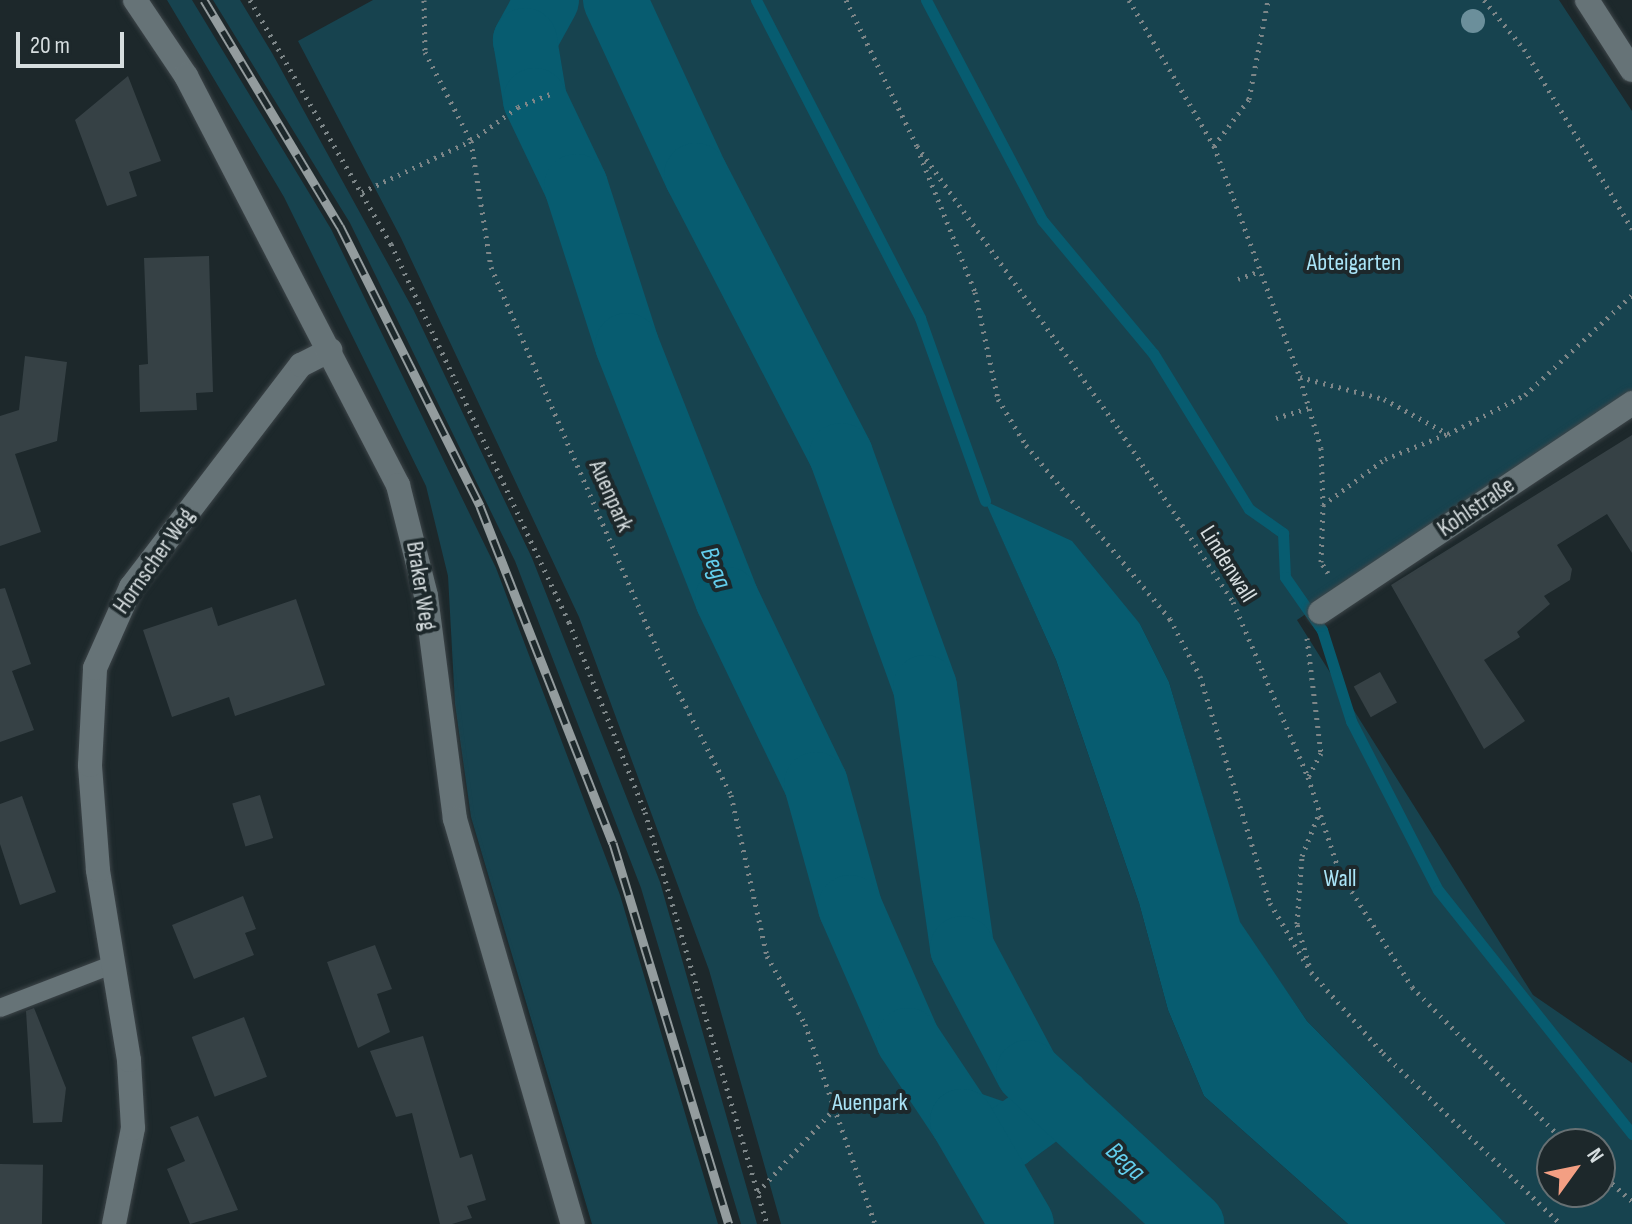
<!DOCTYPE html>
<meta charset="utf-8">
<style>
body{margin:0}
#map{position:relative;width:1632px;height:1224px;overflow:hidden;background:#1d282b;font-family:"Sofia Sans Condensed",sans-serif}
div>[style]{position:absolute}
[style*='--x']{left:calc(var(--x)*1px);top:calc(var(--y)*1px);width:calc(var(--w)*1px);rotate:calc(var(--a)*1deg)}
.green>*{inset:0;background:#17434f}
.water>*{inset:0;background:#075c70}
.stream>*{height:11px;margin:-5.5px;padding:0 5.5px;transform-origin:5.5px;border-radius:5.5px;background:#075c70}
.river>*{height:64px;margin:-32px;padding:0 32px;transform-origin:32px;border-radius:32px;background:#075c70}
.building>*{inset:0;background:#364145;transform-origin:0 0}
.path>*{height:5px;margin-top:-2.5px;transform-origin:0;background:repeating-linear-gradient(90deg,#7d8688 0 2px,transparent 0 8px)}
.roads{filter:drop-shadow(0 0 2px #3d4549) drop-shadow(0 0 2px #3d4549)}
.service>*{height:18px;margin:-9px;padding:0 9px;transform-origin:9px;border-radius:9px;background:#667377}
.minor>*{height:24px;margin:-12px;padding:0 12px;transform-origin:12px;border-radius:12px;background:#667377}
.tertiary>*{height:24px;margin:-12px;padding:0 12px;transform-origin:12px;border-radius:12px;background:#667377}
.rail>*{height:9px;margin-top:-4.5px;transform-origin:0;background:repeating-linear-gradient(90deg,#1d282b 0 18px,#939c9e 0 36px);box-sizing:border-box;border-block:2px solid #939c9e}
.trees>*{width:24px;height:24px;margin:-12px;border-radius:50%;background:#6b8f9b}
span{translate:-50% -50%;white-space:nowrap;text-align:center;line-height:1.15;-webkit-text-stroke:8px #1d282b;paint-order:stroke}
.park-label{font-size:24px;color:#aae4f7}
.street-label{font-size:24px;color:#d6dddf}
.water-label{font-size:26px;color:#63ceed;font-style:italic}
.north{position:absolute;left:1536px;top:1128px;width:80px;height:80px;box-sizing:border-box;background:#1d282b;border:2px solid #677073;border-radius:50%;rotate:57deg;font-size:22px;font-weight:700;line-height:32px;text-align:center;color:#d6dddf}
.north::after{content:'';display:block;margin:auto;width:28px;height:36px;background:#f39f83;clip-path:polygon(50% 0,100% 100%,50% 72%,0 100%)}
.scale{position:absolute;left:16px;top:32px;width:108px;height:36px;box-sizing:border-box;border:4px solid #d6dddf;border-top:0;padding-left:10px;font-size:24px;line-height:28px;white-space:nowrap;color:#d6dddf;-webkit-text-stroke:6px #1d282b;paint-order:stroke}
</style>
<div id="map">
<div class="green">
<div style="clip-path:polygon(167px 0,192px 0,331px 229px,496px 568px,620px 895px,718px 1224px,592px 1224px,471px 817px,455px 704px,448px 576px,426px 486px,284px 197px)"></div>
<div style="clip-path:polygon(213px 0,240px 0,272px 53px,414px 311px,532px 558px,660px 882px,757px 1224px,741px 1224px,641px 888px,515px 561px,350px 223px)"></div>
<div style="clip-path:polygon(evenodd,373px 0,1559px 0,1632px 111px,1632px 391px,1297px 620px,1533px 995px,1632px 1063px,1632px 1224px,1506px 1224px,1307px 1021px,1239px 922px,1169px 682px,1140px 624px,986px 502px,1056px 660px,1139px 903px,1168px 1010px,1204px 1096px,1348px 1224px,781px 1224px,709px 970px,579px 617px,401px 238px,298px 41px,373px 0,1552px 1144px,1600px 1144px,1600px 1192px,1552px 1192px,1552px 1144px)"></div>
</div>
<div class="water">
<div style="clip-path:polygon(985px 501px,1072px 541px,1140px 624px,1169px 682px,1240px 922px,1307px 1021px,1506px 1224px,1348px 1224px,1204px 1096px,1168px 1010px,1139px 903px,1056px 660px)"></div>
</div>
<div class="stream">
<div style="--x:756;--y:0;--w:358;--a:62.7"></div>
<div style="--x:920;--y:318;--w:194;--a:70.4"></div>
<div style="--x:926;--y:0;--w:249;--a:62.2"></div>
<div style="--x:1042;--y:220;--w:173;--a:50.2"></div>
<div style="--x:1153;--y:353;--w:183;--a:58.4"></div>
<div style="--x:1249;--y:509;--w:42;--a:35.2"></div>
<div style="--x:1283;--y:533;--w:44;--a:87.4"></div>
<div style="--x:1285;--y:577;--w:65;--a:55.1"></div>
<div style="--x:1322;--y:630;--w:96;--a:72.3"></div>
<div style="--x:1351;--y:721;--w:190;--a:62.8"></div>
<div style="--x:1438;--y:890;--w:312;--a:51.5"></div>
</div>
<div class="river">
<div style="--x:547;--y:0;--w:46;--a:118.8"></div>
<div style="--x:525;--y:40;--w:61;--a:80.5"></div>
<div style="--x:535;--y:100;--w:95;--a:64.5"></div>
<div style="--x:576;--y:186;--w:167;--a:72.2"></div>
<div style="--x:627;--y:345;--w:273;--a:68.5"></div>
<div style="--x:727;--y:599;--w:205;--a:64.3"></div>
<div style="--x:816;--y:784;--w:128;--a:74.5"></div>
<div style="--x:850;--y:907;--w:145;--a:66.4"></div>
<div style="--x:908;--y:1040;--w:97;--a:56.3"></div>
<div style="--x:962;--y:1121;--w:49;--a:19.2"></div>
<div style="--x:1008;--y:1137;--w:63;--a:-36"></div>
<div style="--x:615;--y:0;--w:193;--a:65.2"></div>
<div style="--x:696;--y:175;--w:315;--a:62.6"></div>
<div style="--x:841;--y:455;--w:247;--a:70.1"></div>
<div style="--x:925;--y:687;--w:264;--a:81.9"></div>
<div style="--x:962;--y:948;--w:140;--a:62"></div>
<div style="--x:1028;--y:1072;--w:224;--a:42.8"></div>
<div style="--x:962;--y:1121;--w:119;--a:59.8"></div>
</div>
<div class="building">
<div style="clip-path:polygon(128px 76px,161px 161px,129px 172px,137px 196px,107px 206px,75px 120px)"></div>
<div style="clip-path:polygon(209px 256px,213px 392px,196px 393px,197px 410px,140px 412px,139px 365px,148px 364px,144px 258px)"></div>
<div style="clip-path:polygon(25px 356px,67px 362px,57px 441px,15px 454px,41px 532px,0 546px,0 416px,19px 410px)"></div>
<div style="clip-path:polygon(1632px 435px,1632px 553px,1607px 514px,1557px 545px,1572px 569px,1570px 580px,1544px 596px,1550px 604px,1517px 632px,1520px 637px,1484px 660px,1525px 721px,1484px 749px,1391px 585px)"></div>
<div style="clip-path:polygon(5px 588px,31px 664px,12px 671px,34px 730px,0 742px,0 589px)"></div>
<div style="clip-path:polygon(296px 599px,325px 685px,235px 716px,229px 697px,172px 717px,143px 630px,212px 607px,218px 626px)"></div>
<div style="left:1380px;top:672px;width:35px;height:30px;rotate:61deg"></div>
<div style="left:260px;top:795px;width:45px;height:29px;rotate:73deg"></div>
<div style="clip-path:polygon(22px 796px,56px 892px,20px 905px,0 844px,0 804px)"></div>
<div style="clip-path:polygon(243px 896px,256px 929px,245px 933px,254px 955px,194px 979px,172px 925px)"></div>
<div style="clip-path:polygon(375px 945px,392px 989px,377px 994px,390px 1032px,358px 1048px,327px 962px)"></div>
<div style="clip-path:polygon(34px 1008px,66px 1088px,62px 1122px,33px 1123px,26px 1011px)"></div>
<div style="left:244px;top:1017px;width:64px;height:56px;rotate:69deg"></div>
<div style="clip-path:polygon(423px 1036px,460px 1158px,472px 1154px,486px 1200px,467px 1206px,472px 1218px,452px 1224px,440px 1224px,412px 1113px,396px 1117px,370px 1051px)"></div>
<div style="clip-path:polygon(198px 1116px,238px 1210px,190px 1224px,167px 1169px,185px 1161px,170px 1127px)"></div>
<div style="left:0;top:1164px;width:43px;height:60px;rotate:1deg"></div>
</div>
<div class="path">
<div style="--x:250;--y:0;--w:282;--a:60"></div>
<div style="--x:391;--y:244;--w:418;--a:64.8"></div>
<div style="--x:569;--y:622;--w:205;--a:68.2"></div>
<div style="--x:645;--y:812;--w:430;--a:73.5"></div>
<div style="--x:424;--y:0;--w:52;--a:88.9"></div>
<div style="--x:425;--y:52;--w:100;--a:62.7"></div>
<div style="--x:471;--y:141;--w:128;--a:81"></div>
<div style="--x:491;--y:267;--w:424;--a:66.5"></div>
<div style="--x:660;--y:656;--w:156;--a:62.9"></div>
<div style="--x:731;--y:795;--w:165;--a:77.4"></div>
<div style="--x:767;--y:956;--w:78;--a:60.8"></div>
<div style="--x:805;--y:1024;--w:212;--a:70.7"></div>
<div style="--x:846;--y:0;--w:162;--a:64.1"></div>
<div style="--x:917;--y:146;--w:350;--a:54.5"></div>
<div style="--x:1120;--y:431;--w:205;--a:56.5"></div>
<div style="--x:1233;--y:602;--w:190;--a:66.8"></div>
<div style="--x:1308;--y:777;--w:99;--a:71.7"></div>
<div style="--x:1339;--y:871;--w:137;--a:57.8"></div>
<div style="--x:1412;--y:987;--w:221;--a:45.4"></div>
<div style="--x:1129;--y:0;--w:169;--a:59.8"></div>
<div style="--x:1214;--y:146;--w:246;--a:69.6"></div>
<div style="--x:1300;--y:377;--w:87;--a:14.7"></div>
<div style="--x:1384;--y:399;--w:73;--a:28.7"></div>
<div style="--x:1448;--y:434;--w:86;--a:-26.9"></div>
<div style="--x:1525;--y:395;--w:146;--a:-43.1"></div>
<div style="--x:1484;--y:0;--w:63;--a:50.8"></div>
<div style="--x:1524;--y:49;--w:210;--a:59"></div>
<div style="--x:1214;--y:146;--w:59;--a:-53.3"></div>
<div style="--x:1249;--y:99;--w:101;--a:-79.1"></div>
<div style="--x:920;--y:155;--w:148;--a:68.1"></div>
<div style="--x:975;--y:292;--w:109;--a:77.9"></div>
<div style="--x:998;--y:399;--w:54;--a:58.7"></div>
<div style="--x:1026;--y:445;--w:226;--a:50.4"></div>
<div style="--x:1170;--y:619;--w:64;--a:62.2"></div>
<div style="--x:1200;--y:676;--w:238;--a:72.9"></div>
<div style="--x:1270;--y:903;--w:80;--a:59.3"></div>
<div style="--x:1311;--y:972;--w:108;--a:48.4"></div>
<div style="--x:1383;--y:1053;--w:247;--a:43.9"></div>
<div style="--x:362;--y:192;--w:120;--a:-25.1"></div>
<div style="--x:471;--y:141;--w:58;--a:-35.9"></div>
<div style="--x:518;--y:107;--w:37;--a:-22"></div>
<div style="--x:1238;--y:279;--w:23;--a:-20"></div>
<div style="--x:1300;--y:378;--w:73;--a:73.3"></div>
<div style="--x:1321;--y:448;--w:57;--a:88"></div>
<div style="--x:1276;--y:418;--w:34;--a:-17"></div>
<div style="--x:1328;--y:573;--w:13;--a:-122"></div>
<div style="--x:1321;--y:562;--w:57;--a:-88"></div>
<div style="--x:1323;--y:505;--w:77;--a:-36.6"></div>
<div style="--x:1385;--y:459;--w:67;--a:-22"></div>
<div style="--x:1307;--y:638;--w:116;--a:83.1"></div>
<div style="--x:1321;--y:753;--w:26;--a:118"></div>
<div style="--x:1309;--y:965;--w:43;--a:-106.3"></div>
<div style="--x:1297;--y:924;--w:68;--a:-85.8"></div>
<div style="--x:1302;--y:856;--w:43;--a:-68.2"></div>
<div style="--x:1600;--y:1173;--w:43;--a:41.2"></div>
<div style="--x:758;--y:1192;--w:114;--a:-47.5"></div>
</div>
<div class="roads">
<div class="service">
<div style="--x:0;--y:1008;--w:122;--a:-21.1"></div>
</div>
<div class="minor">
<div style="--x:1587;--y:0;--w:83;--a:57.3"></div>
<div style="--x:1320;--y:612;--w:376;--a:-33.8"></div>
<div style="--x:114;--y:1224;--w:98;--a:-78.8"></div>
<div style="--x:133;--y:1128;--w:68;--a:-93.4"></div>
<div style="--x:129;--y:1060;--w:193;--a:-99.3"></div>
<div style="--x:98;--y:870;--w:105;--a:-94.4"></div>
<div style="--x:90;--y:765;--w:97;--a:-87"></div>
<div style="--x:95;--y:668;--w:89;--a:-66"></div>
<div style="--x:131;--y:587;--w:280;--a:-52.6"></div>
<div style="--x:301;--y:365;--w:33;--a:-27"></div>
</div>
<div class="tertiary">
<div style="--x:135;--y:0;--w:92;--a:56.1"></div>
<div style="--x:186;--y:76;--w:461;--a:62.6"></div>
<div style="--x:398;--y:485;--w:114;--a:75.8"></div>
<div style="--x:426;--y:596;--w:225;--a:82.6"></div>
<div style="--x:455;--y:819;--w:422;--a:73.8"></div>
</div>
</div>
<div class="rail">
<div style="--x:204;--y:0;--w:264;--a:59"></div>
<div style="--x:340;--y:226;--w:313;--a:63.4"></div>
<div style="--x:480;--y:506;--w:362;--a:68.5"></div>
<div style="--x:613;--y:843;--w:398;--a:73.1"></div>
</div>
<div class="trees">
<div style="left:1473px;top:21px"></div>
</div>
<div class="park-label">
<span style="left:1354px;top:263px">Abteigarten</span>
<span style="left:1340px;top:879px">Wall</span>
<span style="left:870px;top:1103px">Auenpark</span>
</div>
<div class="street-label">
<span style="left:611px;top:496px;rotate:66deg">Auenpark</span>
<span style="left:1476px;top:507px;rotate:-34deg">Kohlstraße</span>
<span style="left:154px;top:561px;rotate:-55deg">Hornscher Weg</span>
<span style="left:1228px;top:564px;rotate:58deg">Lindenwall</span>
<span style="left:421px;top:586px;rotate:81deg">Braker Weg</span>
</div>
<div class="water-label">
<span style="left:715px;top:568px;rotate:68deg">Bega</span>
<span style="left:1125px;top:1162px;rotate:43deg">Bega</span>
</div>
<div class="north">N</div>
<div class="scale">20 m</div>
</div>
